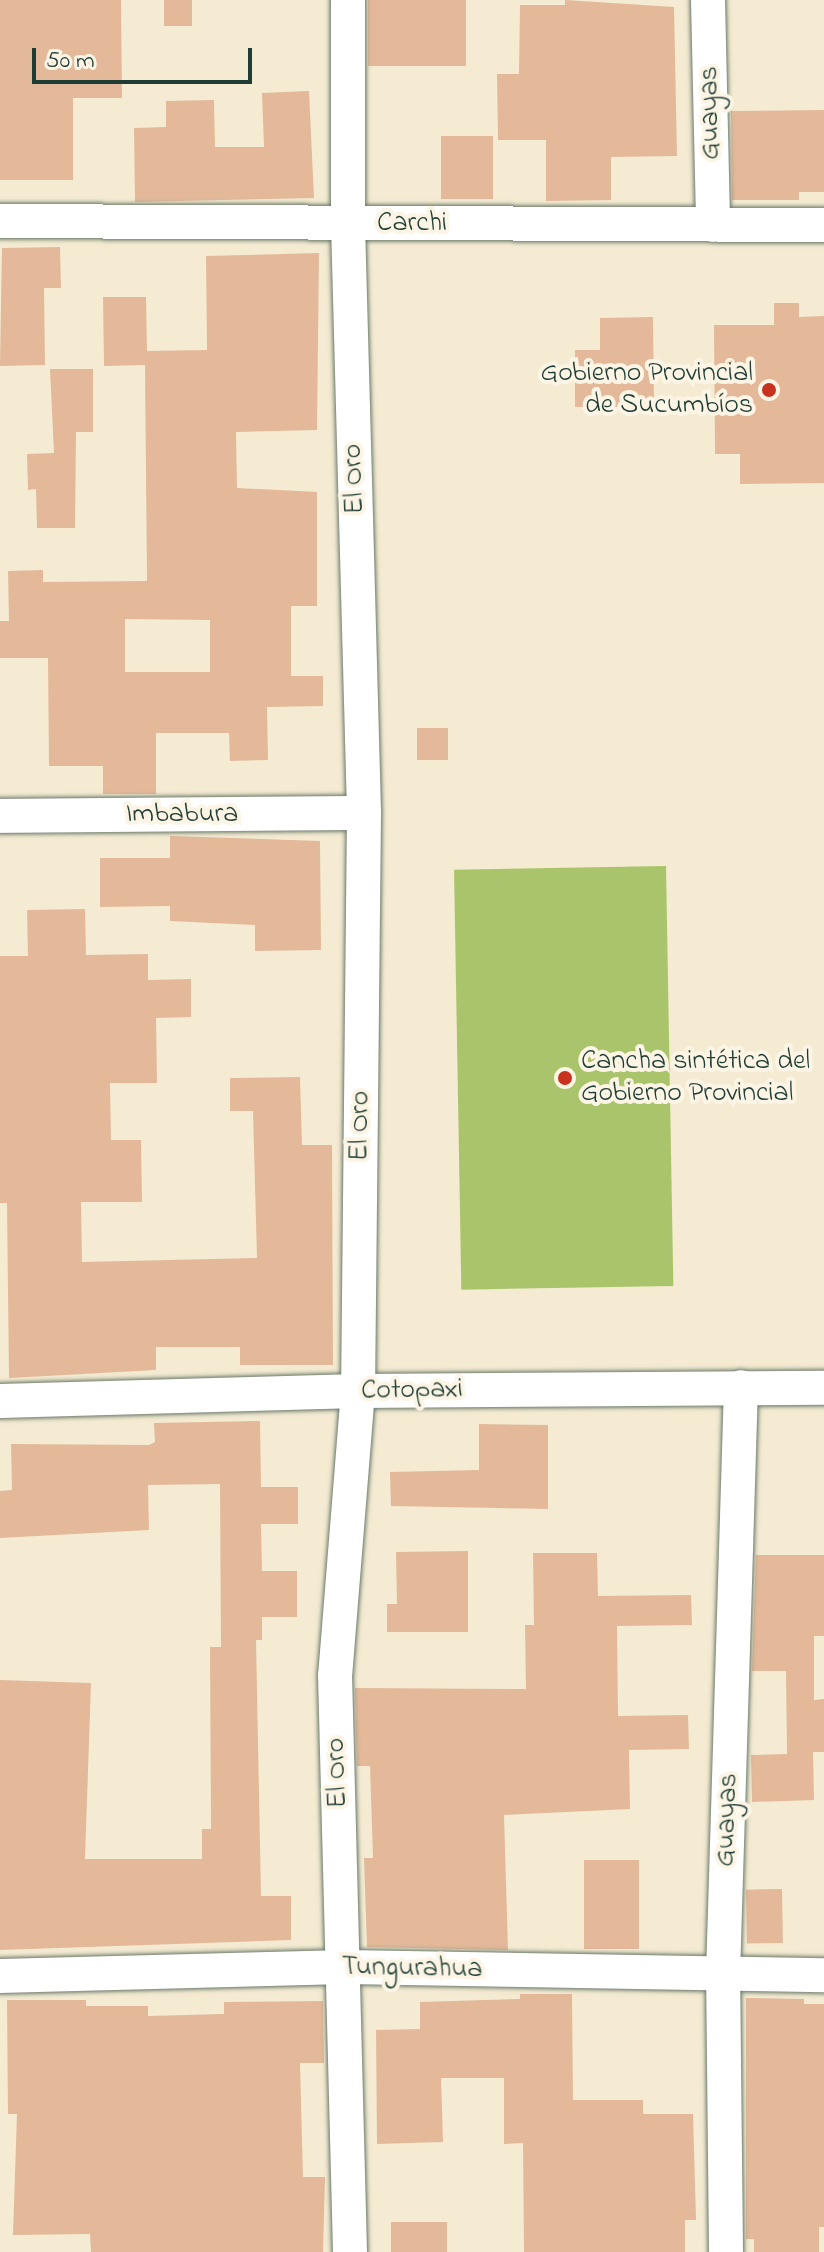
<!DOCTYPE html>
<meta charset="utf-8">
<style>
body{margin:0}
#map{position:relative;width:824px;height:2252px;overflow:hidden;background:#f4ebd2;font-family:"Indie Flower",sans-serif}
div>[style]{position:absolute}
[style*='--x']{left:calc(var(--x)*1px);top:calc(var(--y)*1px);width:calc(var(--w)*1px);rotate:calc(var(--a)*1deg)}
.green>*{inset:0;background:#a9c46a;transform-origin:0 0}
.building>*{inset:0;background:#e3b99a;transform-origin:0 0}
.roads{filter:drop-shadow(0 0 2px #6a7a6b) drop-shadow(0 0 2px #6a7a6b)}
.street>*{height:34px;margin:-17px;padding:0 17px;transform-origin:17px;border-radius:17px;background:#fff}
.dots>*{width:22px;height:22px;translate:-50% -50%;box-sizing:border-box;border:4px solid #fcf5e5;border-radius:50%}
span{translate:-50% -50%;white-space:nowrap;text-align:center;line-height:1.15;-webkit-text-stroke:8px #fcf5e5;paint-order:stroke}
.street-label{font-size:28px;color:#1f3d34}
.poi-label{font-size:28px;color:#1f3d34}
.right{translate:-100% -50%;text-align:right}
.left{translate:0 -50%;text-align:left}
.scale{position:absolute;left:32px;top:48px;width:220px;height:36px;box-sizing:border-box;border:4px solid #1f3d34;border-top:0;padding-left:10px;font-size:24px;line-height:28px;white-space:nowrap;color:#1f3d34;-webkit-text-stroke:6px #fcf5e5;paint-order:stroke}
</style>
<div id="map">
<div class="green">
<div style="left:666px;top:866px;width:420px;height:212px;rotate:89deg"></div>
</div>
<div class="building">
<div style="clip-path:polygon(0 0,121px 0,122px 98px,73px 98px,73px 180px,0 180px)"></div>
<div style="left:164px;top:0;width:28px;height:26px"></div>
<div style="left:368px;top:0;width:98px;height:66px"></div>
<div style="clip-path:polygon(565px 0,674px 7px,677px 156px,611px 157px,611px 200px,546px 201px,546px 140px,498px 140px,497px 74px,519px 74px,520px 5px,565px 5px)"></div>
<div style="clip-path:polygon(309px 91px,314px 198px,135px 202px,134px 128px,166px 127px,166px 101px,214px 100px,215px 147px,264px 147px,262px 93px)"></div>
<div style="clip-path:polygon(824px 110px,824px 192px,799px 192px,799px 200px,732px 200px,731px 111px)"></div>
<div style="left:493px;top:136px;width:63px;height:52px;rotate:90deg"></div>
<div style="clip-path:polygon(60px 247px,61px 288px,44px 288px,45px 365px,0 366px,2px 248px)"></div>
<div style="clip-path:polygon(evenodd,319px 253px,317px 430px,236px 432px,237px 488px,317px 492px,317px 606px,291px 606px,291px 676px,323px 676px,323px 706px,267px 707px,268px 760px,230px 761px,229px 733px,156px 733px,156px 794px,103px 794px,103px 766px,49px 766px,48px 658px,0 658px,0 621px,9px 621px,8px 571px,43px 570px,43px 582px,147px 581px,145px 365px,104px 366px,103px 297px,146px 297px,147px 351px,207px 350px,206px 256px,319px 253px,125px 619px,210px 620px,210px 672px,125px 672px,125px 619px)"></div>
<div style="clip-path:polygon(774px 303px,799px 303px,799px 317px,824px 316px,824px 483px,740px 484px,740px 454px,715px 454px,714px 325px,774px 325px)"></div>
<div style="clip-path:polygon(653px 317px,654px 407px,575px 407px,575px 350px,600px 350px,600px 318px)"></div>
<div style="clip-path:polygon(50px 369px,93px 369px,93px 432px,76px 432px,75px 528px,37px 528px,36px 489px,28px 490px,27px 454px,54px 453px)"></div>
<div style="left:417px;top:728px;width:31px;height:32px"></div>
<div style="clip-path:polygon(170px 836px,320px 841px,321px 950px,255px 951px,255px 925px,170px 921px,170px 906px,100px 907px,100px 858px,170px 858px)"></div>
<div style="clip-path:polygon(85px 909px,86px 955px,148px 954px,148px 980px,191px 979px,191px 1017px,156px 1018px,157px 1083px,110px 1083px,111px 1140px,141px 1140px,142px 1202px,81px 1202px,82px 1262px,257px 1258px,253px 1111px,230px 1111px,230px 1078px,300px 1077px,302px 1145px,332px 1145px,333px 1365px,240px 1365px,240px 1347px,156px 1347px,156px 1370px,9px 1378px,7px 1203px,0 1203px,0 956px,28px 956px,27px 910px)"></div>
<div style="clip-path:polygon(260px 1421px,261px 1487px,298px 1487px,298px 1524px,261px 1524px,262px 1571px,297px 1571px,297px 1617px,262px 1617px,262px 1640px,256px 1640px,261px 1896px,291px 1896px,291px 1940px,0 1950px,0 1680px,91px 1683px,85px 1859px,202px 1859px,202px 1829px,211px 1829px,210px 1647px,221px 1647px,220px 1484px,148px 1485px,149px 1530px,0 1538px,0 1491px,12px 1490px,11px 1444px,149px 1445px,155px 1442px,154px 1423px)"></div>
<div style="clip-path:polygon(479px 1424px,548px 1425px,548px 1509px,391px 1506px,390px 1472px,479px 1470px)"></div>
<div style="clip-path:polygon(468px 1551px,468px 1632px,387px 1632px,387px 1604px,397px 1604px,396px 1552px)"></div>
<div style="clip-path:polygon(533px 1553px,597px 1553px,598px 1596px,691px 1595px,692px 1625px,617px 1626px,618px 1716px,688px 1715px,689px 1749px,629px 1750px,630px 1809px,504px 1815px,508px 1950px,367px 1947px,364px 1858px,373px 1858px,370px 1766px,357px 1766px,355px 1688px,526px 1689px,525px 1625px,534px 1625px)"></div>
<div style="clip-path:polygon(756px 1555px,824px 1555px,824px 1636px,814px 1636px,814px 1700px,824px 1699px,824px 1752px,813px 1752px,814px 1800px,752px 1802px,751px 1755px,787px 1754px,786px 1671px,752px 1671px)"></div>
<div style="left:584px;top:1860px;width:55px;height:89px"></div>
<div style="left:782px;top:1889px;width:54px;height:36px;rotate:89deg"></div>
<div style="clip-path:polygon(520px 1994px,572px 1994px,573px 2100px,643px 2100px,643px 2114px,693px 2114px,696px 2220px,685px 2220px,685px 2252px,524px 2252px,523px 2143px,504px 2144px,504px 2078px,441px 2078px,443px 2142px,377px 2144px,376px 2030px,420px 2029px,420px 2002px,520px 1999px)"></div>
<div style="clip-path:polygon(746px 1998px,804px 1999px,804px 2004px,824px 2004px,824px 2227px,819px 2227px,819px 2252px,754px 2252px,754px 2239px,746px 2239px)"></div>
<div style="clip-path:polygon(7px 2000px,86px 2000px,86px 2006px,148px 2006px,148px 2016px,224px 2014px,224px 2002px,323px 2001px,324px 2063px,300px 2063px,303px 2177px,325px 2177px,323px 2252px,91px 2252px,90px 2234px,13px 2235px,17px 2114px,8px 2114px)"></div>
<div style="left:391px;top:2222px;width:56px;height:30px"></div>
</div>
<div class="roads">
<div class="street">
<div style="--x:348;--y:0;--w:224;--a:90"></div>
<div style="--x:348;--y:224;--w:589;--a:88.44"></div>
<div style="--x:364;--y:813;--w:578;--a:90.59"></div>
<div style="--x:358;--y:1391;--w:285;--a:94.6"></div>
<div style="--x:335;--y:1675;--w:577;--a:88.51"></div>
<div style="--x:708;--y:0;--w:225;--a:88.7"></div>
<div style="--x:0;--y:221;--w:824;--a:0.28"></div>
<div style="--x:0;--y:816;--w:364;--a:-0.5"></div>
<div style="--x:0;--y:1401;--w:358;--a:-1.6"></div>
<div style="--x:358;--y:1391;--w:466;--a:-0.4"></div>
<div style="--x:0;--y:1976;--w:345;--a:-1.5"></div>
<div style="--x:345;--y:1967;--w:479;--a:1"></div>
<div style="--x:726;--y:2252;--w:277;--a:-90.6"></div>
<div style="--x:723;--y:1975;--w:588;--a:-88.25"></div>
</div>
</div>
<div class="dots">
<div style="left:769px;top:390px;background:#c8321e"></div>
<div style="left:565px;top:1078px;background:#c8321e"></div>
</div>
<div class="street-label">
<span style="left:711px;top:113px;rotate:-91deg">Guayas</span>
<span style="left:412px;top:224px">Carchi</span>
<span style="left:355px;top:479px;rotate:-92deg">El Oro</span>
<span style="left:182px;top:815px">Imbabura</span>
<span style="left:361px;top:1126px;rotate:-89deg">El Oro</span>
<span style="left:412px;top:1391px;rotate:-1deg">Cotopaxi</span>
<span style="left:338px;top:1773px;rotate:-92deg">El Oro</span>
<span style="left:728px;top:1820px;rotate:-88deg">Guayas</span>
<span style="left:412px;top:1969px;rotate:1deg">Tungurahua</span>
</div>
<div class="poi-label">
<span class="right" style="left:753px;top:390px">Gobierno Provincial<br>de Sucumbíos</span>
<span class="left" style="left:581px;top:1078px">Cancha sintética del<br>Gobierno Provincial</span>
</div>
<div class="scale">50 m</div>
</div>
